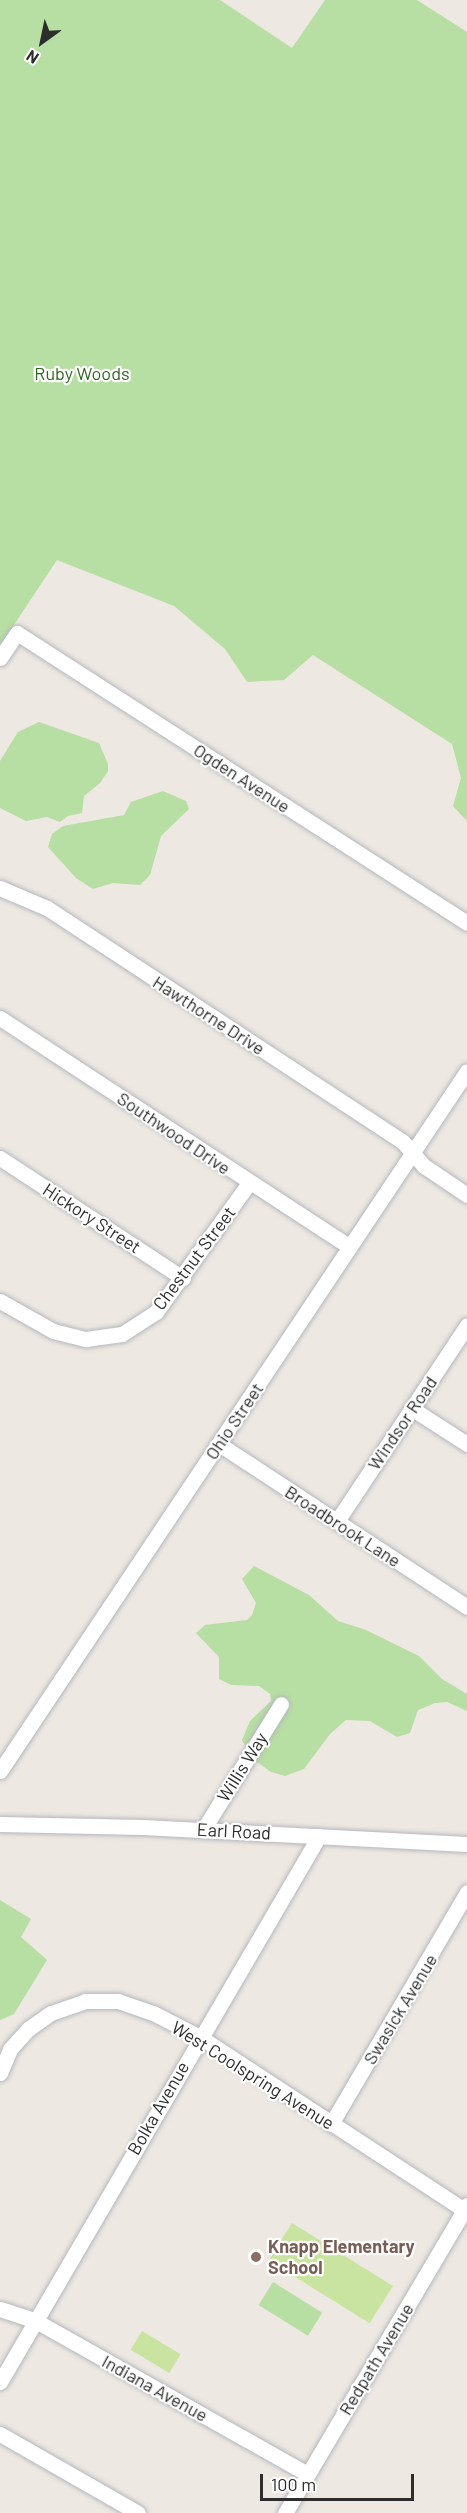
<!DOCTYPE html>
<style>
body{margin:0}
#map{position:relative;width:467px;height:2513px;overflow:hidden;background:#ede8e1;font-family:Barlow,sans-serif}
div>[style]{position:absolute}
[style*='--x']{left:calc(var(--x)*1px);top:calc(var(--y)*1px);width:calc(var(--w)*1px);rotate:calc(var(--a)*1deg)}
.green>*{inset:0;background:#b7dea3;transform-origin:0 0}
.pitch>*{inset:0;background:#c8e4a0;transform-origin:0 0}
.roads{filter:drop-shadow(0 0 2px #b5b7bf) drop-shadow(0 0 2px #b5b7bf)}
.minor>*{height:15px;margin:-7.5px;padding:0 7.5px;transform-origin:7.5px;border-radius:7.5px;background:#fff}
.dots>*{width:16px;height:16px;translate:-50% -50%;box-sizing:border-box;border:3px solid #fff;border-radius:50%}
span{translate:-50% -50%;white-space:nowrap;text-align:center;line-height:1.15;-webkit-text-stroke:4.5px #fff;paint-order:stroke}
.park-label{font-size:18px;color:#306622}
.street-label{font-size:18px;color:#2d2d2d}
.education-label{font-size:18px;color:#785e54;font-weight:700}
.left{translate:0 -50%;text-align:left}
.north{position:absolute;left:12px;top:12px;width:60px;height:60px;-webkit-text-stroke:4px #fff;paint-order:stroke;rotate:213deg;font-size:16px;font-weight:700;line-height:24px;text-align:center;color:#2d2d2d}
.north::after{content:'';display:block;margin:auto;width:21px;height:27px;background:#2d2d2d;clip-path:polygon(50% 0,100% 100%,50% 72%,0 100%)}
.scale{position:absolute;left:260px;top:2474px;width:154px;height:27px;box-sizing:border-box;border:3px solid #2d2d2d;border-top:0;padding-left:8px;font-size:18px;line-height:21px;white-space:nowrap;color:#2d2d2d;-webkit-text-stroke:4px #fff;paint-order:stroke}
</style>
<div id="map">
<div class="green">
<div style="clip-path:polygon(0 0,220px 0,292px 48px,325px 0,417px 0,467px 32px,467px 821px,453px 806px,461px 778px,452px 744px,313px 655px,284px 680px,247px 682px,225px 649px,174px 606px,57px 560px,0 646px)"></div>
<div style="clip-path:polygon(39px 722px,99px 743px,108px 764px,108px 771px,100px 783px,84px 796px,82px 813px,68px 816px,60px 822px,47px 817px,26px 821px,0 808px,0 761px,18px 732px)"></div>
<div style="clip-path:polygon(163px 791px,186px 801px,189px 809px,161px 836px,150px 875px,140px 885px,113px 883px,93px 889px,76px 878px,48px 847px,52px 834px,63px 826px,124px 815px,131px 802px)"></div>
<div style="clip-path:polygon(254px 1566px,309px 1595px,338px 1621px,366px 1630px,419px 1656px,442px 1679px,467px 1694px,467px 1711px,447px 1702px,435px 1703px,418px 1710px,410px 1733px,397px 1737px,370px 1721px,346px 1720px,330px 1734px,304px 1769px,285px 1776px,271px 1772px,253px 1759px,242px 1740px,250px 1721px,271px 1701px,270px 1694px,259px 1686px,231px 1685px,219px 1679px,219px 1657px,196px 1633px,205px 1625px,247px 1620px,252px 1615px,256px 1603px,242px 1579px)"></div>
<div style="clip-path:polygon(0 1900px,31px 1919px,21px 1937px,47px 1960px,14px 2014px,0 2020px)"></div>
<div style="left:273px;top:2282px;width:58px;height:27px;rotate:32deg"></div>
</div>
<div class="pitch">
<div style="left:292px;top:2223px;width:119px;height:44px;rotate:32deg"></div>
<div style="left:142px;top:2331px;width:45px;height:22px;rotate:31deg"></div>
</div>
<div class="roads">
<div class="minor">
<div style="--x:0;--y:658;--w:30;--a:-56"></div>
<div style="--x:17;--y:633;--w:535;--a:32.8"></div>
<div style="--x:0;--y:888;--w:51;--a:23.1"></div>
<div style="--x:47;--y:908;--w:426;--a:33.3"></div>
<div style="--x:403;--y:1142;--w:32;--a:49"></div>
<div style="--x:424;--y:1166;--w:52;--a:34"></div>
<div style="--x:0;--y:1018;--w:418;--a:33.2"></div>
<div style="--x:0;--y:1158;--w:219;--a:33.3"></div>
<div style="--x:0;--y:1301;--w:61;--a:29.5"></div>
<div style="--x:53;--y:1331;--w:34;--a:14"></div>
<div style="--x:86;--y:1339;--w:36;--a:-8"></div>
<div style="--x:122;--y:1334;--w:40;--a:-32.9"></div>
<div style="--x:156;--y:1312;--w:159;--a:-54.2"></div>
<div style="--x:411;--y:1408;--w:67;--a:32.7"></div>
<div style="--x:219;--y:1444;--w:297;--a:33.3"></div>
<div style="--x:337;--y:1521;--w:235;--a:-56.4"></div>
<div style="--x:0;--y:1771;--w:841;--a:-56.29"></div>
<div style="--x:0;--y:1824;--w:143;--a:1.2"></div>
<div style="--x:143;--y:1827;--w:324;--a:3"></div>
<div style="--x:203;--y:1830;--w:148;--a:-58.2"></div>
<div style="--x:0;--y:2073;--w:26;--a:-67"></div>
<div style="--x:10;--y:2049;--w:27;--a:-48"></div>
<div style="--x:28;--y:2029;--w:28;--a:-35"></div>
<div style="--x:51;--y:2013;--w:36;--a:-19"></div>
<div style="--x:85;--y:2001;--w:33;--a:0"></div>
<div style="--x:118;--y:2001;--w:37;--a:19"></div>
<div style="--x:153;--y:2013;--w:53;--a:27.1"></div>
<div style="--x:200;--y:2037;--w:319;--a:33.2"></div>
<div style="--x:331;--y:2124;--w:269;--a:-59.6"></div>
<div style="--x:0;--y:2309;--w:38;--a:18"></div>
<div style="--x:36;--y:2321;--w:311;--a:29.4"></div>
<div style="--x:0;--y:2382;--w:632;--a:-59.7"></div>
<div style="--x:0;--y:2434;--w:159;--a:29.8"></div>
<div style="--x:285;--y:2513;--w:358;--a:-59.4"></div>
</div>
</div>
<div class="dots">
<div style="left:256px;top:2257px;background:#8d6e63"></div>
</div>
<div class="park-label">
<span style="left:82px;top:373px">Ruby Woods</span>
</div>
<div class="street-label">
<span style="left:242px;top:778px;rotate:33deg">Ogden Avenue</span>
<span style="left:209px;top:1015px;rotate:33deg">Hawthorne Drive</span>
<span style="left:174px;top:1133px;rotate:34deg">Southwood Drive</span>
<span style="left:92px;top:1218px;rotate:33deg">Hickory Street</span>
<span style="left:194px;top:1258px;rotate:-53deg">Chestnut Street</span>
<span style="left:234px;top:1421px;rotate:-56deg">Ohio Street</span>
<span style="left:402px;top:1423px;rotate:-56deg">Windsor Road</span>
<span style="left:343px;top:1526px;rotate:33deg">Broadbrook Lane</span>
<span style="left:242px;top:1767px;rotate:-58deg">Willis Way</span>
<span style="left:234px;top:1831px;rotate:3deg">Earl Road</span>
<span style="left:400px;top:2009px;rotate:-59deg">Swasick Avenue</span>
<span style="left:253px;top:2075px;rotate:32deg">West Coolspring Avenue</span>
<span style="left:158px;top:2108px;rotate:-60deg">Bolka Avenue</span>
<span style="left:376px;top:2359px;rotate:-59deg">Redpath Avenue</span>
<span style="left:155px;top:2388px;rotate:29deg">Indiana Avenue</span>
</div>
<div class="education-label">
<span class="left" style="left:268px;top:2257px">Knapp Elementary<br>School</span>
</div>
<div class="north">N</div>
<div class="scale">100 m</div>
</div>
